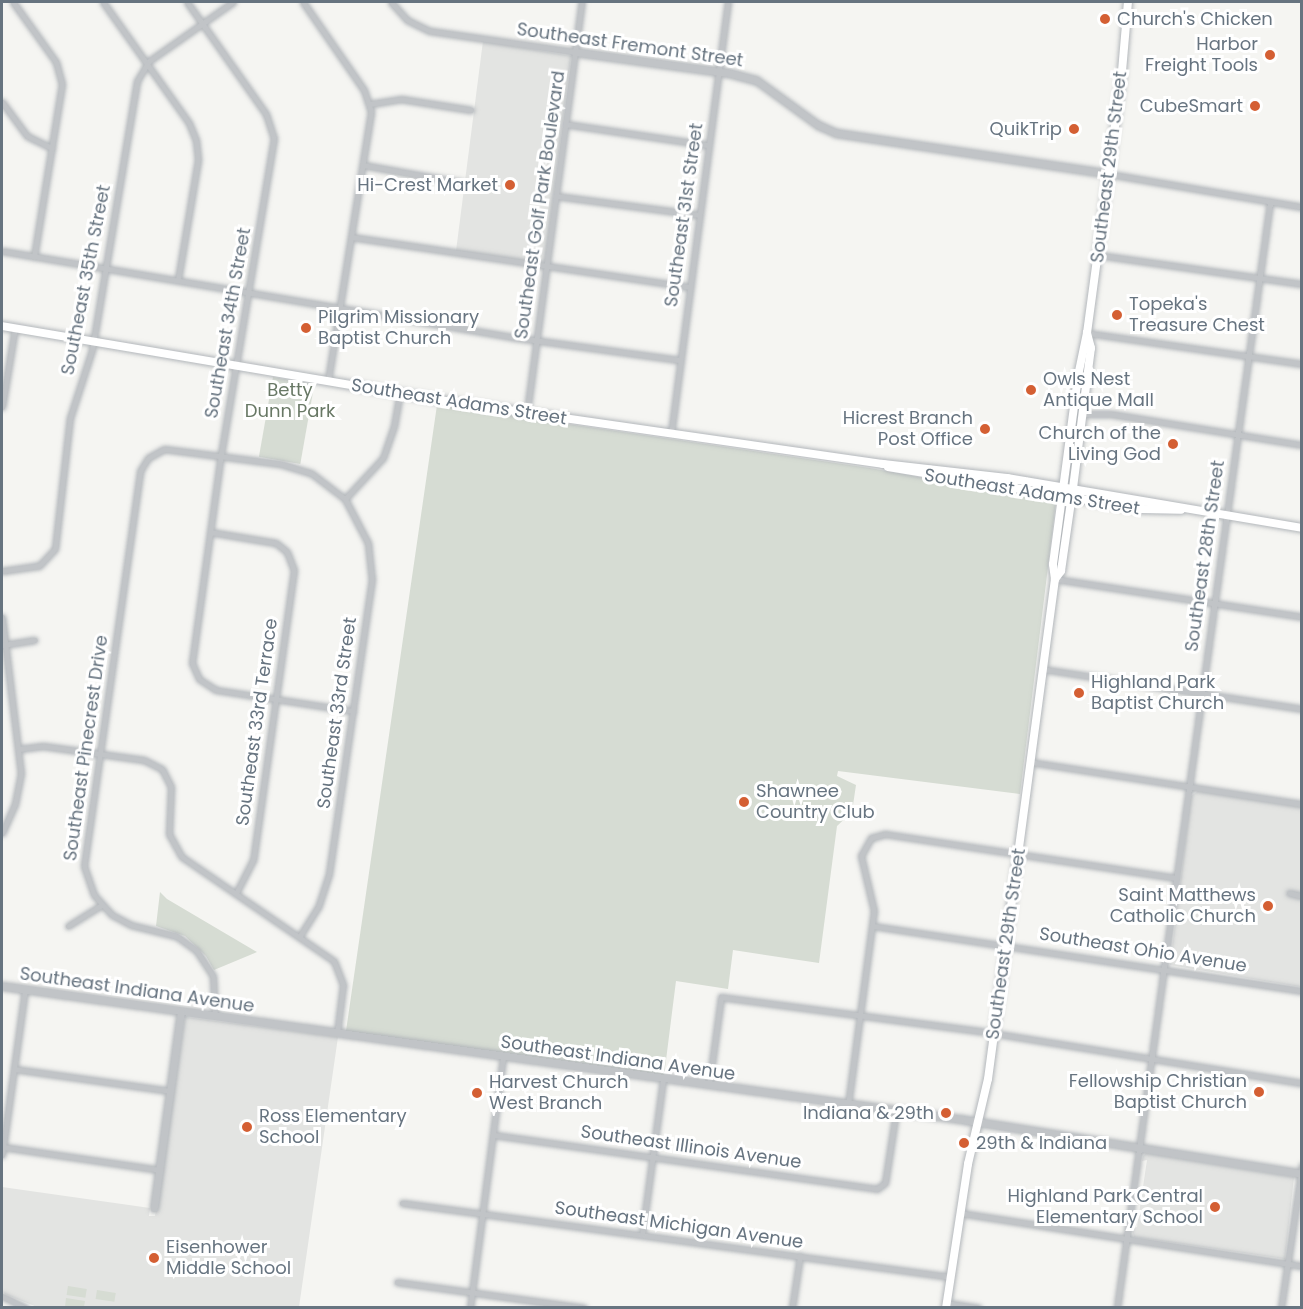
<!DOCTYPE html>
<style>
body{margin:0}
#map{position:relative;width:1303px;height:1309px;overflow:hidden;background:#f5f5f2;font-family:Poppins,sans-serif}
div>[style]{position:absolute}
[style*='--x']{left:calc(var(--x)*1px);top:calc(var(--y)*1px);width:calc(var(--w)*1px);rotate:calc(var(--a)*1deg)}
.built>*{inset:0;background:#e3e4e2}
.green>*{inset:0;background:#d6dcd3;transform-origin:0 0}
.roads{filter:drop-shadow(0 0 2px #b3b7bb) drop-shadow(0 0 2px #b3b7bb)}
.minor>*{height:5px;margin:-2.5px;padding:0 2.5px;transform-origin:2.5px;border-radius:2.5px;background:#c1c4c7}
.tertiary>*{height:7px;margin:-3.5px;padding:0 3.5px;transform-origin:3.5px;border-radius:3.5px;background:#c1c4c7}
.secondary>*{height:8px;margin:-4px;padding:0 4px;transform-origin:4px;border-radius:4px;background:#fff}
.dots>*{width:16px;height:16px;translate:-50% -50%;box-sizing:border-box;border:3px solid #fff;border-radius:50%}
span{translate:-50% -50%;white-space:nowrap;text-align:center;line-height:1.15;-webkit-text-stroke:6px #fff;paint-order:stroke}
.poi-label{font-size:18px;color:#677480}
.left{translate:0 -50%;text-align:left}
.right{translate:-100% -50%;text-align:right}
.street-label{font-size:18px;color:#677480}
.park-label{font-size:18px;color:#687865}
.frame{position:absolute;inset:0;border:3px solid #677480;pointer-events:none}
</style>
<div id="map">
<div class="built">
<div style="clip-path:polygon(483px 41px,571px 56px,545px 261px,540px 264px,456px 251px)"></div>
<div style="clip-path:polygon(1198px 791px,1301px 807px,1301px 987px,1170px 965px,1191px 796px)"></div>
<div style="clip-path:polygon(185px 1017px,338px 1037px,299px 1307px,37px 1307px,5px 1294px,2px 1291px,2px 1187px,150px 1208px,149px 1216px,155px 1216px)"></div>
<div style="clip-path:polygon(1146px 1153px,1294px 1177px,1285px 1259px,1134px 1237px,1132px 1229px,1137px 1227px,1147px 1160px,1142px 1161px,1143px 1156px)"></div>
</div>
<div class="green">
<div style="left:273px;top:377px;width:42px;height:81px;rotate:10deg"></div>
<div style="clip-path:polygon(437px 405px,870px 468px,1056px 502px,1020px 794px,838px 771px,837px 776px,856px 785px,852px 812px,837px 826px,819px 963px,733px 950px,728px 989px,676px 981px,664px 1076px,346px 1031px)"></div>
<div style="clip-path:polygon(160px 892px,167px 899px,257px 952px,214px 970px,206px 956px,185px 936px,156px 926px)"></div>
<div style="left:68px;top:1286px;width:19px;height:9px;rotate:9deg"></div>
<div style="left:97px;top:1290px;width:19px;height:9px;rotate:9deg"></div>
<div style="clip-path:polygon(66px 1298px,85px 1301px,84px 1307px,65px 1307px)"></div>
</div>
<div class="roads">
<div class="minor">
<div style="--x:13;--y:2;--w:74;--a:54.4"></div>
<div style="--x:56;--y:62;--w:23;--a:75"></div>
<div style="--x:62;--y:84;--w:175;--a:99.2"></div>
<div style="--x:103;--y:2;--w:148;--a:54.6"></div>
<div style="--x:189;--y:123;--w:18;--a:68"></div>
<div style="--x:196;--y:140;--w:20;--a:84"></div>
<div style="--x:198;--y:160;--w:122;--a:99.5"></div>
<div style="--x:187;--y:2;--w:137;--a:54.8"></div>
<div style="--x:266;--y:114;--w:25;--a:72"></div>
<div style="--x:274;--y:138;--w:320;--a:99.5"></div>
<div style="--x:221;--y:454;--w:211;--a:97.9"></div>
<div style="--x:192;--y:663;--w:17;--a:66"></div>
<div style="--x:199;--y:679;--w:20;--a:33"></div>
<div style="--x:216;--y:690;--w:139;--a:8.7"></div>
<div style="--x:303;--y:2;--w:107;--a:55.3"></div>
<div style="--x:364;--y:90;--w:23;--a:72"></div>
<div style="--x:371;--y:112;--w:272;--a:99.1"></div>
<div style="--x:391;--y:2;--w:24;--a:48"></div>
<div style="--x:407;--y:20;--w:25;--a:26"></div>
<div style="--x:430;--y:31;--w:147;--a:8.2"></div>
<div style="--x:2;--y:102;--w:42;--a:53.7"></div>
<div style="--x:27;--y:136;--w:28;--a:26"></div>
<div style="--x:370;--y:104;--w:31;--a:-9"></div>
<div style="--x:401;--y:99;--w:71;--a:8.9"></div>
<div style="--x:565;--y:124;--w:145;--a:8.4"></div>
<div style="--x:363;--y:165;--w:101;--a:10.3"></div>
<div style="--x:1109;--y:174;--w:196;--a:9.7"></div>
<div style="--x:556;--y:196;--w:145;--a:7.5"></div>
<div style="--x:351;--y:237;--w:343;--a:8.4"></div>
<div style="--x:2;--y:251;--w:517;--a:9.57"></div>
<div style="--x:512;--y:337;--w:170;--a:7.8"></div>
<div style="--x:1098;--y:255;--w:206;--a:8.1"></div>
<div style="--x:1087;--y:333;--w:217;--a:8.2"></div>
<div style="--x:2;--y:407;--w:80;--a:-80.7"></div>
<div style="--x:527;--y:412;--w:414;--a:-82.4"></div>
<div style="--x:1081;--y:414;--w:30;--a:0"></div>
<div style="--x:1111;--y:414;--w:193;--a:9.2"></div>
<div style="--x:671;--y:434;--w:436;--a:-82.5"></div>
<div style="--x:345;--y:499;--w:56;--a:-47.2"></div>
<div style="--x:383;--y:458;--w:34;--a:-71"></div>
<div style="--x:394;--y:426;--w:34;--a:-80"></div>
<div style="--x:210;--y:532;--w:67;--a:9.5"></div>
<div style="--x:276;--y:543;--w:14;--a:39"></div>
<div style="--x:287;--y:552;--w:19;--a:69"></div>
<div style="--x:294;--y:570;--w:293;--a:98"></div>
<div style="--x:253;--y:860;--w:37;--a:117"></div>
<div style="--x:2;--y:571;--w:37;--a:-8"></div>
<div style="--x:39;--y:566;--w:23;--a:-47"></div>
<div style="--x:55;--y:549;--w:132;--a:-83.5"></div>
<div style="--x:70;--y:418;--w:71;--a:-72.1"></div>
<div style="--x:92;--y:350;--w:273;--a:-80.5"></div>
<div style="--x:137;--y:81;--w:23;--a:-59"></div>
<div style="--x:149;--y:61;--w:103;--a:-35.1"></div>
<div style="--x:1055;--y:579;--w:250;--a:8.7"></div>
<div style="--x:2;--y:617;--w:157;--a:83.1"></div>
<div style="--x:21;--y:773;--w:32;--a:101"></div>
<div style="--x:15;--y:804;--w:32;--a:114"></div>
<div style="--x:3;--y:645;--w:32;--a:-9"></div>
<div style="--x:1042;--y:669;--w:263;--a:8.7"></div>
<div style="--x:19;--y:749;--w:24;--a:-7"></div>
<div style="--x:43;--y:746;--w:102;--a:7.9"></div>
<div style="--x:144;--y:760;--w:20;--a:27"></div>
<div style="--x:162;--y:769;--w:20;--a:63"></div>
<div style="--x:171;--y:787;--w:47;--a:92.4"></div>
<div style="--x:169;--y:834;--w:26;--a:61"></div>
<div style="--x:182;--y:857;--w:184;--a:34.4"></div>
<div style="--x:334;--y:961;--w:26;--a:69"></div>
<div style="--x:343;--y:985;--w:49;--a:97"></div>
<div style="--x:1030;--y:762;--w:275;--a:8.8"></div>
<div style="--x:1289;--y:893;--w:13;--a:13"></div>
<div style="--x:68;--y:926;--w:39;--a:-32"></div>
<div style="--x:873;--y:926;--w:434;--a:8.6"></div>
<div style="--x:215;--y:1016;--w:40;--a:-92.9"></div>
<div style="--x:213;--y:976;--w:30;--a:-123"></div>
<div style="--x:197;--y:951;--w:26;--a:-144"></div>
<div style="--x:176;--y:936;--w:46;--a:-166.3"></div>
<div style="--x:131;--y:925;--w:21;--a:-152"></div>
<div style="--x:112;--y:915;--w:27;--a:-132"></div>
<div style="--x:94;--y:895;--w:31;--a:-109"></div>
<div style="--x:84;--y:866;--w:399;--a:-81.9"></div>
<div style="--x:140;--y:471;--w:15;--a:-58"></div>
<div style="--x:148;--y:458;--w:18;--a:-29"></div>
<div style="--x:164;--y:449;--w:118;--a:7.3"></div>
<div style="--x:281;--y:464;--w:31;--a:17"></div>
<div style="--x:311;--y:473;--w:43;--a:37.4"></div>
<div style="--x:345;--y:499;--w:50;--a:62.4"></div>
<div style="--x:368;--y:543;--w:36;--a:84"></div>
<div style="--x:372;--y:579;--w:298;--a:98.3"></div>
<div style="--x:329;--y:874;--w:35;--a:108"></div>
<div style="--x:318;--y:907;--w:34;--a:122"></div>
<div style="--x:14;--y:1069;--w:158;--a:8"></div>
<div style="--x:709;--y:1085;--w:89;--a:-82.2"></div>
<div style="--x:721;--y:997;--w:267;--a:7.5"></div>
<div style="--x:986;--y:1032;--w:320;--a:9.2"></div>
<div style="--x:848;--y:1105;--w:196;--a:-82.4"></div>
<div style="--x:874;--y:911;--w:57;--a:-103.3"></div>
<div style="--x:861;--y:856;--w:21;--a:-61"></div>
<div style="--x:871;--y:838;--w:15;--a:-16"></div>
<div style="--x:885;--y:834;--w:294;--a:8.6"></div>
<div style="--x:494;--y:1135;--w:387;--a:8"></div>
<div style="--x:877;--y:1189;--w:10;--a:-37"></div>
<div style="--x:885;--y:1183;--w:72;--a:-81.2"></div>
<div style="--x:3;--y:1147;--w:159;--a:8.3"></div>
<div style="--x:2;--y:1155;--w:168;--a:-82.1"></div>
<div style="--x:402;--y:1203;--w:554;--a:7.68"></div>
<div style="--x:960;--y:1213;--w:346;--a:8.8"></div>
<div style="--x:642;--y:1235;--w:156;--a:-82.3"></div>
<div style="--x:397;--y:1282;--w:189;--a:7.9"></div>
<div style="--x:2;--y:1296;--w:27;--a:27"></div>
<div style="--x:947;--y:1303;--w:32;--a:9"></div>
<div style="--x:470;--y:1308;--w:252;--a:-82.5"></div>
<div style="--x:792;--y:1308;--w:53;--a:-81.3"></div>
<div style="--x:1117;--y:1308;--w:1117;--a:-82.12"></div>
<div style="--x:1281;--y:1308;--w:144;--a:-81.6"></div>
</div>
<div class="tertiary">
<div style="--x:575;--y:52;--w:155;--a:7.8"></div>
<div style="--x:729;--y:73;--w:28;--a:15"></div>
<div style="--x:756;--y:80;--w:77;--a:36"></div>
<div style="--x:818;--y:125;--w:20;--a:24"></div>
<div style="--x:836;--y:133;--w:276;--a:8.5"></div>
<div style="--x:2;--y:986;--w:973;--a:7.91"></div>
<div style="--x:966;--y:1120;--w:340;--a:9.1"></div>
<div style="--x:154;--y:1208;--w:198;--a:-82.2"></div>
</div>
<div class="secondary">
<div style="--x:2;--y:326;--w:450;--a:9.6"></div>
<div style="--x:446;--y:401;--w:442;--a:8.2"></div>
<div style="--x:883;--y:464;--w:125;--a:6.4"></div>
<div style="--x:1007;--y:478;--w:299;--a:9.6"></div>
<div style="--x:888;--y:467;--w:257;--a:9.4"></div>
<div style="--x:1142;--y:509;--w:39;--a:1"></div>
<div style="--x:1055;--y:579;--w:10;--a:-53"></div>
<div style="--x:1061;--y:571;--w:84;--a:-81.8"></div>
<div style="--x:1073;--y:488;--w:141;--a:-82.7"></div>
<div style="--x:1091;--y:348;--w:16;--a:-105"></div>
<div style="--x:946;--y:1308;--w:146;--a:-81.3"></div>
<div style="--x:968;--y:1164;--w:87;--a:-76.8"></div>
<div style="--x:988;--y:1079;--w:504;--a:-82.37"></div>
<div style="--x:1055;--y:579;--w:15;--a:-98"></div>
<div style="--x:1053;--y:564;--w:190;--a:-82.4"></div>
<div style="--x:1078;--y:376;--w:44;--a:-78.2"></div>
<div style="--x:1087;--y:333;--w:252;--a:-82.3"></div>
<div style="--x:1121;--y:83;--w:81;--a:-85.1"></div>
</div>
</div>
<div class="dots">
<div style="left:1105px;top:19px;background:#d45f33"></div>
<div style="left:1270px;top:55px;background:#d45f33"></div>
<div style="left:1255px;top:106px;background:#d45f33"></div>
<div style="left:1074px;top:129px;background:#d45f33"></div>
<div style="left:510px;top:185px;background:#d45f33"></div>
<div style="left:1117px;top:315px;background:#d45f33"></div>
<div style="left:306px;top:328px;background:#d45f33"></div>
<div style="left:1031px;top:390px;background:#d45f33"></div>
<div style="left:985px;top:429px;background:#d45f33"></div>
<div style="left:1173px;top:444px;background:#d45f33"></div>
<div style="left:1079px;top:693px;background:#d45f33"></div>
<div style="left:744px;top:802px;background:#d45f33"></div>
<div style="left:1268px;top:906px;background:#d45f33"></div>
<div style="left:1259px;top:1092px;background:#d45f33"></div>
<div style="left:477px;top:1093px;background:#d45f33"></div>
<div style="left:946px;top:1113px;background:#d45f33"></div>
<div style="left:247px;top:1127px;background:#d45f33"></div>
<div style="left:964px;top:1143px;background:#d45f33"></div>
<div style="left:1215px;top:1207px;background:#d45f33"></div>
<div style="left:154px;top:1258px;background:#d45f33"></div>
</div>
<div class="poi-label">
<span class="left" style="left:1117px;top:19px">Church's Chicken</span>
<span class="right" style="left:1258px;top:55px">Harbor<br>Freight Tools</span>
<span class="right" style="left:1243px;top:106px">CubeSmart</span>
<span class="right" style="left:1062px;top:129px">QuikTrip</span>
<span class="right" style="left:498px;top:185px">Hi-Crest Market</span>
<span class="left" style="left:1129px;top:315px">Topeka's<br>Treasure Chest</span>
<span class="left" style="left:318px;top:328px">Pilgrim Missionary<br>Baptist Church</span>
<span class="left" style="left:1043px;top:390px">Owls Nest<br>Antique Mall</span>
<span class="right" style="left:973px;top:429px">Hicrest Branch<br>Post Office</span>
<span class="right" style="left:1161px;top:444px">Church of the<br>Living God</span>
<span class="left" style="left:1091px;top:693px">Highland Park<br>Baptist Church</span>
<span class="left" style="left:756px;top:802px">Shawnee<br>Country Club</span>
<span class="right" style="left:1256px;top:906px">Saint Matthews<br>Catholic Church</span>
<span class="right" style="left:1247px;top:1092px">Fellowship Christian<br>Baptist Church</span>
<span class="left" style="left:489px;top:1093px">Harvest Church<br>West Branch</span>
<span class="right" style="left:934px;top:1113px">Indiana &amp; 29th</span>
<span class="left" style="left:259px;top:1127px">Ross Elementary<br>School</span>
<span class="left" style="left:976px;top:1143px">29th &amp; Indiana</span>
<span class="right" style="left:1203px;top:1207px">Highland Park Central<br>Elementary School</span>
<span class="left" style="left:166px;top:1258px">Eisenhower<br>Middle School</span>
</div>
<div class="street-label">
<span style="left:630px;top:45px;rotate:8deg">Southeast Fremont Street</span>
<span style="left:1109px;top:167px;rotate:-83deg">Southeast 29th Street</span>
<span style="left:540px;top:205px;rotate:-82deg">Southeast Golf Park Boulevard</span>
<span style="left:684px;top:215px;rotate:-82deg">Southeast 31st Street</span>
<span style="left:86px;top:280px;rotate:-79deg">Southeast 35th Street</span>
<span style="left:228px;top:323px;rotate:-80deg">Southeast 34th Street</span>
<span style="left:459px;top:402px;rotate:9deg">Southeast Adams Street</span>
<span style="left:1032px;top:492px;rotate:9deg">Southeast Adams Street</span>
<span style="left:1205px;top:556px;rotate:-82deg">Southeast 28th Street</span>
<span style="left:337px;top:713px;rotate:-82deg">Southeast 33rd Street</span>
<span style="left:257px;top:722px;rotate:-82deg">Southeast 33rd Terrace</span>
<span style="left:86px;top:748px;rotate:-82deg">Southeast Pinecrest Drive</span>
<span style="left:1006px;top:944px;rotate:-82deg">Southeast 29th Street</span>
<span style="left:1143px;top:950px;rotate:9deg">Southeast Ohio Avenue</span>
<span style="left:137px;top:990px;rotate:8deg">Southeast Indiana Avenue</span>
<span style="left:618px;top:1058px;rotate:8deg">Southeast Indiana Avenue</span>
<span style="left:691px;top:1147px;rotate:8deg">Southeast Illinois Avenue</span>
<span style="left:679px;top:1225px;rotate:8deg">Southeast Michigan Avenue</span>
</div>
<div class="park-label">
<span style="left:290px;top:401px">Betty<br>Dunn Park</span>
</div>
<div class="frame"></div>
</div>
